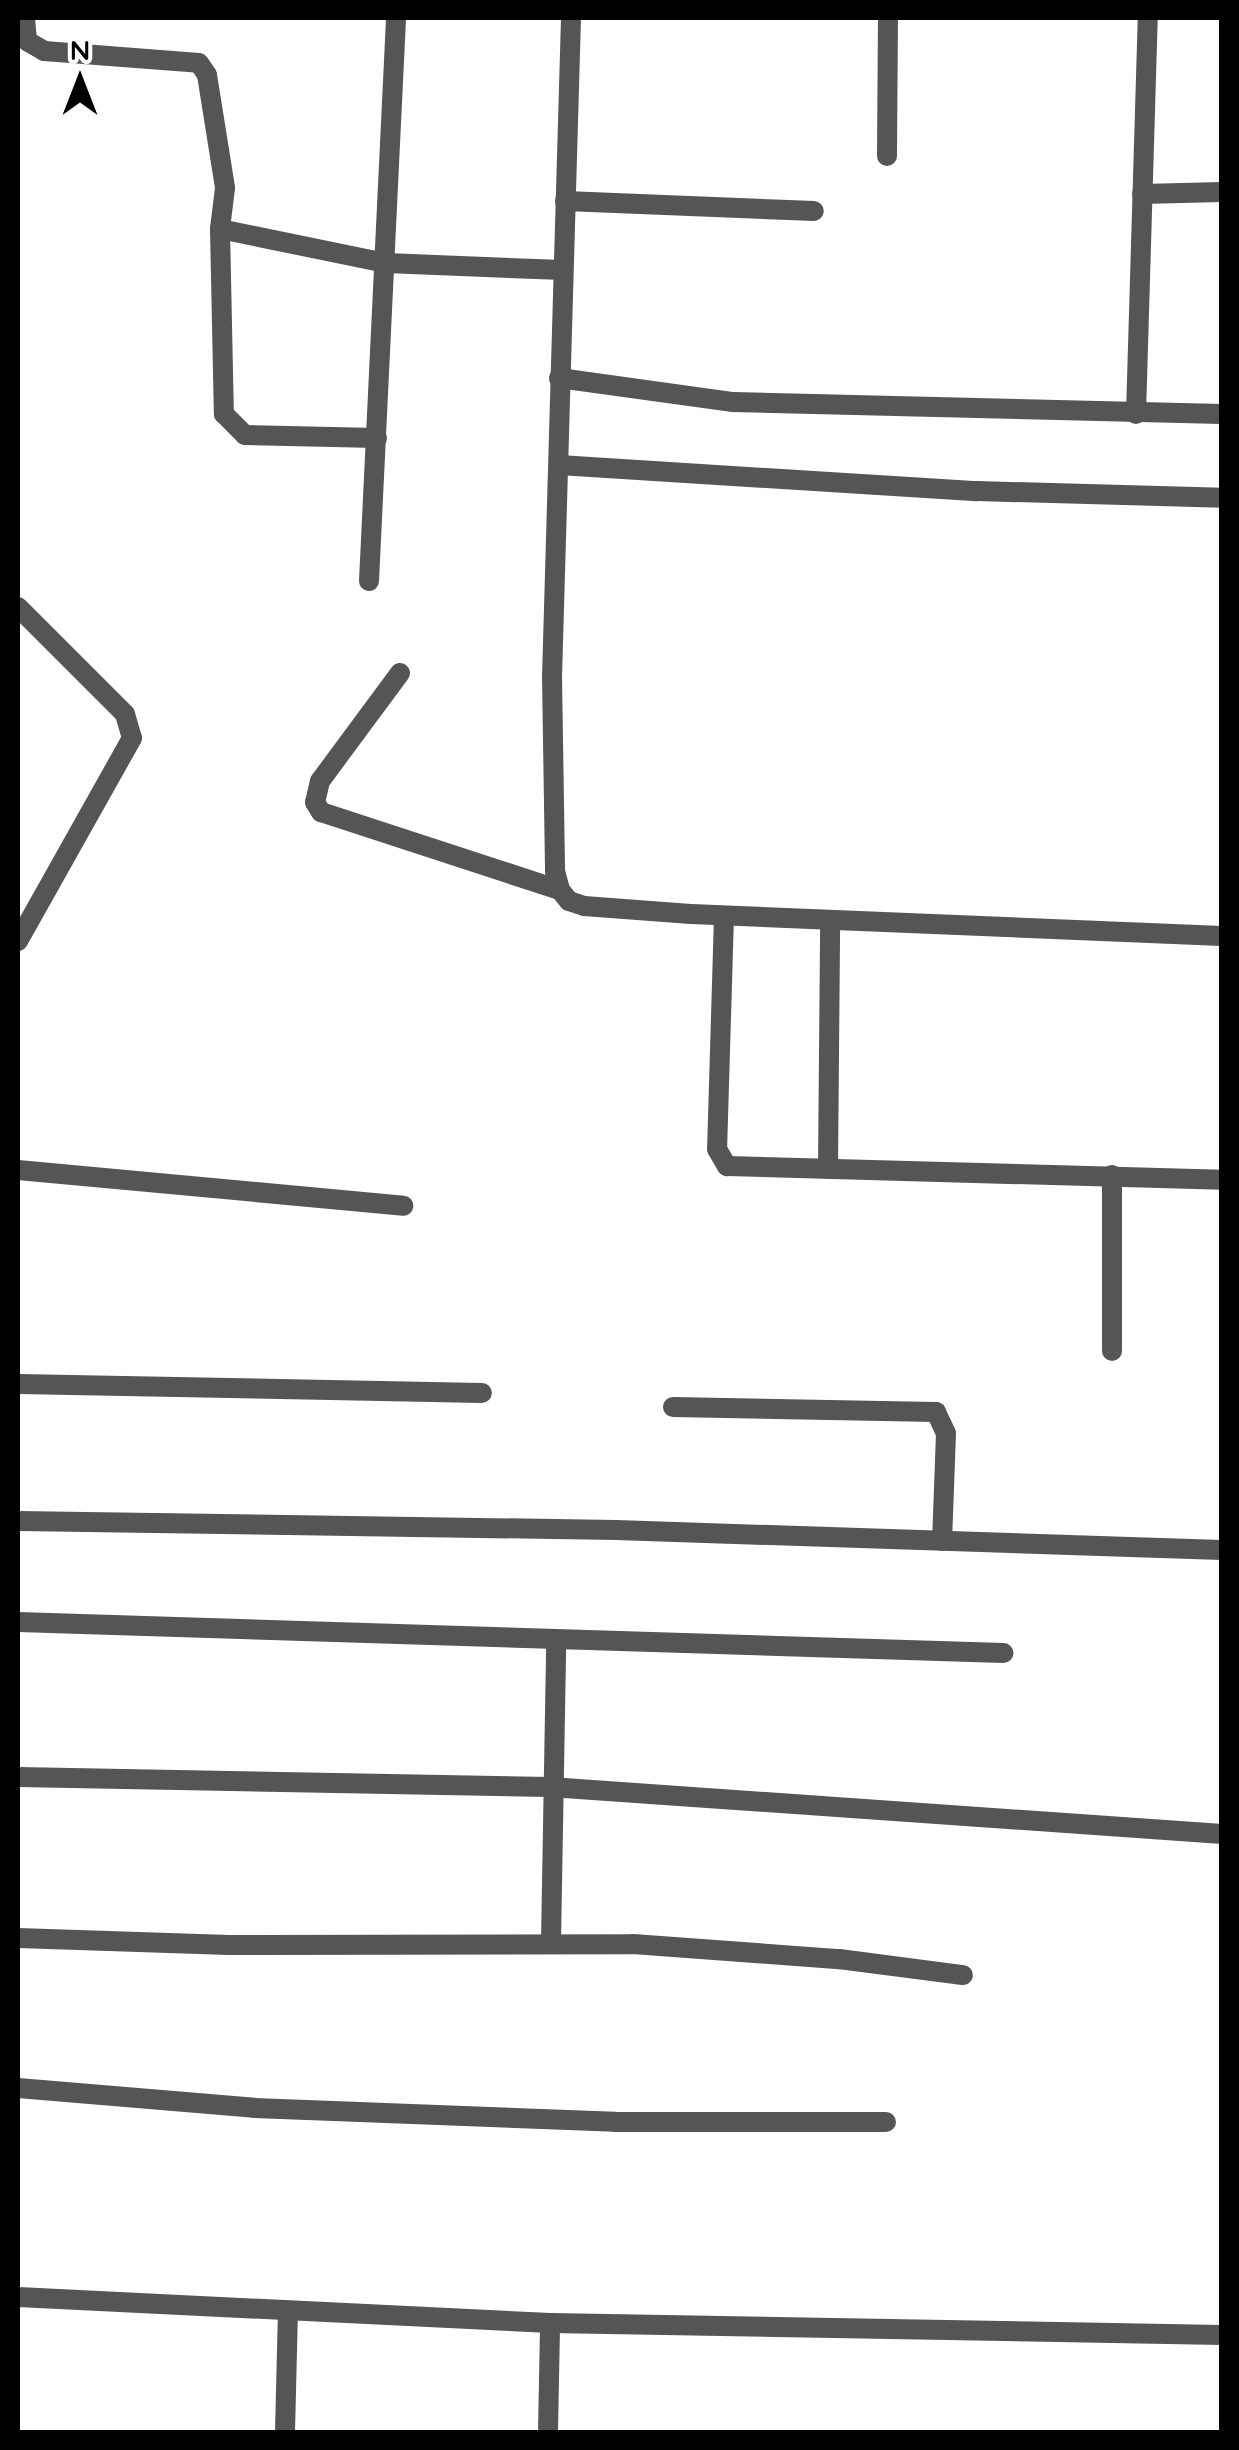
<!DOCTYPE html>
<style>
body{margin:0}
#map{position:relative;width:1239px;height:2450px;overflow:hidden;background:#fff;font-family:Quicksand,sans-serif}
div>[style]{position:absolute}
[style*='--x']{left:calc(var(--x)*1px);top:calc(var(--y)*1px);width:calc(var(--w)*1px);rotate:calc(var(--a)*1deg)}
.street>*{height:20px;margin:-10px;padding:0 10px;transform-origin:10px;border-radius:10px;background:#555}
span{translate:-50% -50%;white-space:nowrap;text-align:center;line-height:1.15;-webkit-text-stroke:8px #fff;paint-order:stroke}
.frame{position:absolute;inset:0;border:20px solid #000;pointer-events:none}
.north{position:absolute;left:30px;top:30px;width:100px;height:100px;-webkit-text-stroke:8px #fff;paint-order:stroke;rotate:0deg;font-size:28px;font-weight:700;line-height:40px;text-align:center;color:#000}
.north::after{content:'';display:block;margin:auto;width:35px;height:45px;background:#000;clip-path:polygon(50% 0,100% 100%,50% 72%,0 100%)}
</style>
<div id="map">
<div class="street">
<div style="--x:25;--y:18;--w:23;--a:85"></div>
<div style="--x:27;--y:41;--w:20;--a:30"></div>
<div style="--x:44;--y:51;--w:155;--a:4.4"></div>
<div style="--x:199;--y:63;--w:14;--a:56"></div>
<div style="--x:207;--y:75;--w:114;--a:80.9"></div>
<div style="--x:225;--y:188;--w:41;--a:97"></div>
<div style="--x:220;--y:229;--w:169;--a:11.6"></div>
<div style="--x:386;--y:263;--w:177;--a:2.3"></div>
<div style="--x:571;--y:18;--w:658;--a:91.65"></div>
<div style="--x:552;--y:676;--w:195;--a:89.1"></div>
<div style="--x:555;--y:871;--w:20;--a:75"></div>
<div style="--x:560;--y:890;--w:14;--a:51"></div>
<div style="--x:569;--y:901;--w:16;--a:18"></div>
<div style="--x:584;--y:906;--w:107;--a:4.3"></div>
<div style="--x:691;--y:914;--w:531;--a:2.37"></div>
<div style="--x:887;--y:156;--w:138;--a:-89.6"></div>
<div style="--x:1142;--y:194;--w:80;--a:-1.4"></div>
<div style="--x:565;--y:201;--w:249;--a:2.3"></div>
<div style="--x:220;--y:229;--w:185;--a:88.8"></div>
<div style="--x:224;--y:414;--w:30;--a:45"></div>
<div style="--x:245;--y:435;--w:132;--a:1.3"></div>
<div style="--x:559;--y:378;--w:176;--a:7.9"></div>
<div style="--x:733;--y:402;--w:489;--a:1.4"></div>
<div style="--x:1136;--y:414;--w:396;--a:-88.3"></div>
<div style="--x:559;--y:465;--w:419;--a:3.6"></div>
<div style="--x:977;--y:491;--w:245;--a:1.6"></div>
<div style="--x:369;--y:581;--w:564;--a:-87.25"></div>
<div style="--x:18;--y:607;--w:151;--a:45"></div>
<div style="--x:125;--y:714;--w:25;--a:74"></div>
<div style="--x:132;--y:738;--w:233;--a:119.3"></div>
<div style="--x:400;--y:673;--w:134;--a:126.5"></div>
<div style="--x:320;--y:781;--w:22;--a:103"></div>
<div style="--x:315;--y:802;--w:12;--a:59"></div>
<div style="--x:321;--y:812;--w:251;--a:18.1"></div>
<div style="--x:724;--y:916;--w:233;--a:91.7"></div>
<div style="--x:717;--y:1149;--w:20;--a:60"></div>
<div style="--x:727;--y:1166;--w:495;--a:1.6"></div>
<div style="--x:828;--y:1169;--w:248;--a:-89.5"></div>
<div style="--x:18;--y:1170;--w:387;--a:5.3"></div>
<div style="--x:1112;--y:1351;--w:176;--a:-90"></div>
<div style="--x:18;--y:1384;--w:464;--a:1.1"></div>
<div style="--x:673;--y:1407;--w:263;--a:1.1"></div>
<div style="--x:936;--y:1412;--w:23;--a:65"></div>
<div style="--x:946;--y:1433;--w:108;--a:92.1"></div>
<div style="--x:18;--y:1521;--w:598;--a:0.86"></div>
<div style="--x:616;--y:1530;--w:606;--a:1.89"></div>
<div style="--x:18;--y:1622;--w:986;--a:1.8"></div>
<div style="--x:18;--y:1777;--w:532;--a:1.08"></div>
<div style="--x:550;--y:1787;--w:674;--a:4"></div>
<div style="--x:18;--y:1938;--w:211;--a:1.9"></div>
<div style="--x:229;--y:1945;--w:404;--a:-0.1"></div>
<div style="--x:633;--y:1944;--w:207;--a:4.2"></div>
<div style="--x:839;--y:1959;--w:125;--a:7.4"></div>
<div style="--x:551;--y:1942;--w:300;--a:-89"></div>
<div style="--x:18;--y:2088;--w:237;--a:4.8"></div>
<div style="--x:254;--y:2108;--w:361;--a:2.2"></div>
<div style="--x:615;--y:2122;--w:271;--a:0"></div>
<div style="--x:18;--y:2297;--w:533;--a:2.8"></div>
<div style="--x:550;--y:2323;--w:672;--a:1.02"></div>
<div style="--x:285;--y:2432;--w:119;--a:-88.6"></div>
<div style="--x:548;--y:2432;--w:109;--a:-88.9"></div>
</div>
<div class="frame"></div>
<div class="north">N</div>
</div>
